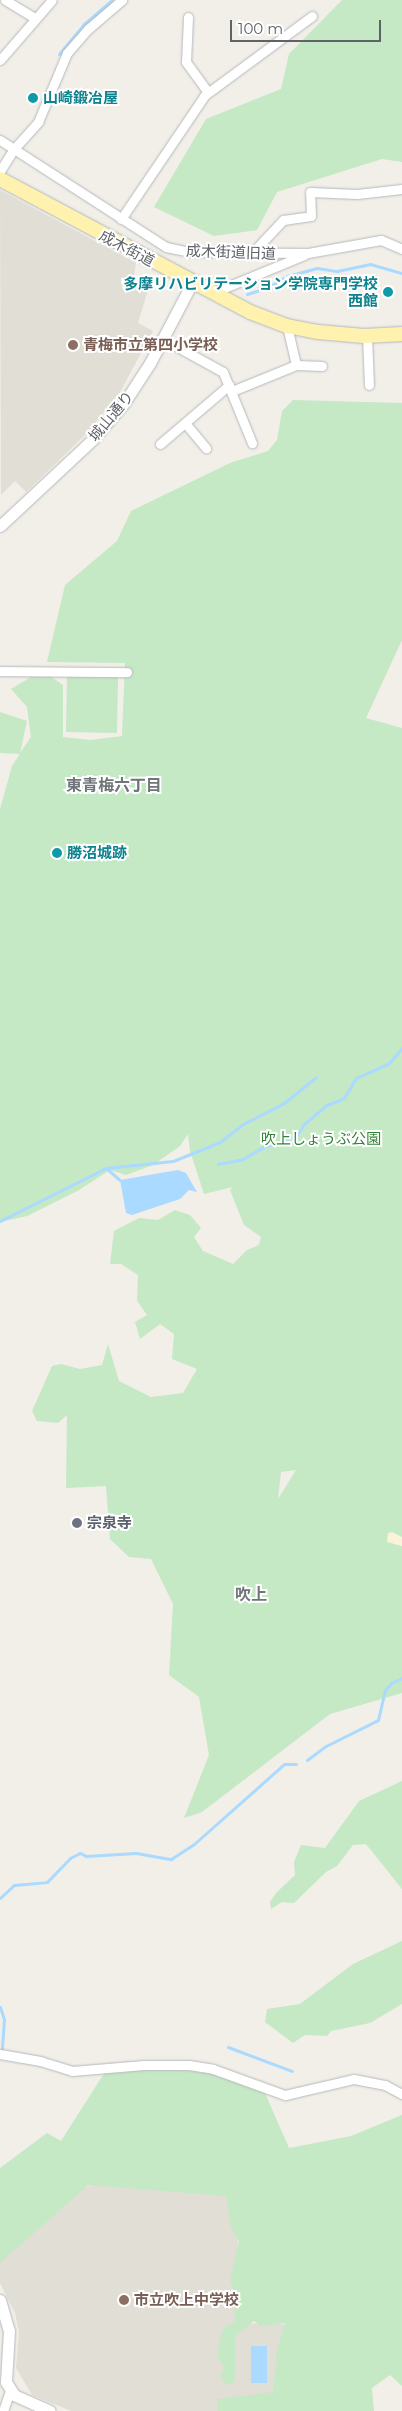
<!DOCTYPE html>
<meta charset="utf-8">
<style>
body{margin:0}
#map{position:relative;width:402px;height:2411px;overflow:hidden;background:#f1efe8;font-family:Montserrat,"Noto Sans JP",sans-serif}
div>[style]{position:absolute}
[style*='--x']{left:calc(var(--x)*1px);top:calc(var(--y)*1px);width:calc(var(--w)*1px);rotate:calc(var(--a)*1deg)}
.education>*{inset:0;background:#e1ded6}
.green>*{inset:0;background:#c5e8c5;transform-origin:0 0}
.sand>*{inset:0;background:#fbf3d9}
.water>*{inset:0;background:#aadaff;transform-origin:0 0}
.stream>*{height:3px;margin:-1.5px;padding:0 1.5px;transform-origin:1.5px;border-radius:1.5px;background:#aadaff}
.roads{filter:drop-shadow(0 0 1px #b5b8bc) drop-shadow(0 0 1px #b5b8bc)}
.minor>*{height:9px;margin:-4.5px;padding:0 4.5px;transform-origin:4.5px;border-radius:4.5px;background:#fff}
.tertiary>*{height:11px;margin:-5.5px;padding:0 5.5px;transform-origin:5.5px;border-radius:5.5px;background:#fff}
.primary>*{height:14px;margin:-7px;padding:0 7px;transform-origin:7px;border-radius:7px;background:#fff2af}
.dots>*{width:14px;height:14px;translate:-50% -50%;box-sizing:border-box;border:2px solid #fff;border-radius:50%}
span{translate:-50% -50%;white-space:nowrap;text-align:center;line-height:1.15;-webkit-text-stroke:4px #fff;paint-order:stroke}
.culture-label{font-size:15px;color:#0d838f;font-weight:700}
.left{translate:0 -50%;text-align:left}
.right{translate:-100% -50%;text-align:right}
.street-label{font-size:15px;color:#5f6368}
.education-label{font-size:15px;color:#785e54;font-weight:700}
.park-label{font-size:15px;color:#348238}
.worship-label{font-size:15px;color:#5b616d;font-weight:700}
.neighbourhood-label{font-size:16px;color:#70757a;font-weight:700}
.scale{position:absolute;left:230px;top:20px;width:151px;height:22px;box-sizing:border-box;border:2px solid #5f6368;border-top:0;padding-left:6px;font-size:15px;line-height:18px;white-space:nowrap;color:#5f6368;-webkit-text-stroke:4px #fff;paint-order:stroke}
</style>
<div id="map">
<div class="education">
<div style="clip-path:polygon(0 190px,136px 263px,133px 282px,148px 290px,138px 323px,153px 331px,119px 394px,87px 433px,26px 492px,15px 481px,1px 495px)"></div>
<div style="clip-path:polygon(96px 2182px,238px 2186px,238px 2323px,284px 2324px,284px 2395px,222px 2411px,71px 2411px,32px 2395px,16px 2368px,19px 2332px,15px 2313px,0 2283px,0 2230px)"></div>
</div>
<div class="green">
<div style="clip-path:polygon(342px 0,402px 0,402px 162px,382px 159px,277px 192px,257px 230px,214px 236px,154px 207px,206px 119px,281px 89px,289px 54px)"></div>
<div style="clip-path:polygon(evenodd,293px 400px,402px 403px,402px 640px,366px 718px,402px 728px,402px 1693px,330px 1714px,202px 1812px,184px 1818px,209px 1755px,199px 1697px,169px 1675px,173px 1604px,151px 1559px,129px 1557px,110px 1539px,106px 1486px,66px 1488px,67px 1415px,58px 1423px,37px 1421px,32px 1411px,52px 1366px,61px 1364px,80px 1369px,102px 1365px,108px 1344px,119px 1381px,151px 1397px,183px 1393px,197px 1369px,172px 1359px,174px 1334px,160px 1324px,140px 1339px,135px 1322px,147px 1315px,137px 1301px,138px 1275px,121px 1264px,110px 1264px,114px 1231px,139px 1218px,158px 1220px,175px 1210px,190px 1215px,201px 1228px,194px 1237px,203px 1251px,233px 1264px,247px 1250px,259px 1245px,261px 1237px,244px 1225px,230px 1190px,233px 1187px,204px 1194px,190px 1151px,188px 1134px,180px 1146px,153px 1165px,126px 1175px,110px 1170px,79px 1190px,27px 1216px,0 1222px,0 809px,12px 766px,20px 754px,0 753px,0 712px,27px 721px,20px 753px,31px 737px,27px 707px,11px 689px,31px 677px,50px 676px,63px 685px,63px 737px,90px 740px,122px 736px,125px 663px,47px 662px,65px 585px,117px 541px,131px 511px,230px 463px,268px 451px,277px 440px,282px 411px,293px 400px,296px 1470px,278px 1499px,281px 1472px,296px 1470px)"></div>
<div style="left:67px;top:675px;width:51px;height:57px;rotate:1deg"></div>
<div style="clip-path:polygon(402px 1781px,402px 1889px,366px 1844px,353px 1845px,337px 1866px,326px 1872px,294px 1903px,282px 1902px,271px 1909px,270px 1902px,276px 1893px,295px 1875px,294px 1862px,301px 1845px,325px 1848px,359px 1801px)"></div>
<div style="clip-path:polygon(402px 1941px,402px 2004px,370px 2023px,331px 2031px,327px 2036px,305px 2035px,293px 2043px,265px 2022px,267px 2009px,300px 2004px,353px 1964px)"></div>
<div style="clip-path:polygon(151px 2068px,209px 2072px,265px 2093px,289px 2148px,351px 2136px,402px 2115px,402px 2386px,390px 2375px,372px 2388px,374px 2411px,217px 2411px,217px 2399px,273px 2392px,277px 2349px,285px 2323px,262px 2327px,254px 2321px,235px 2336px,235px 2382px,227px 2385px,220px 2377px,224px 2368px,218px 2358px,219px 2341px,224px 2328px,235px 2321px,234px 2292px,230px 2279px,239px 2241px,231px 2227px,226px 2196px,88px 2185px,0 2263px,0 2168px,47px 2133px,61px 2141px,105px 2072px)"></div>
</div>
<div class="sand">
<div style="clip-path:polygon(392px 1532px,402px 1537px,402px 1546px,387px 1542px,388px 1533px)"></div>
</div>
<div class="water">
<div style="clip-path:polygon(178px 1170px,186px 1173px,197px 1192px,189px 1190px,180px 1199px,132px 1215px,126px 1213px,120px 1180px)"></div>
<div style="left:251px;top:2346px;width:16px;height:37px"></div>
</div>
<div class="stream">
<div style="--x:59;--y:54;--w:38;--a:-50"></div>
<div style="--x:83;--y:25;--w:38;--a:-41"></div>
<div style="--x:247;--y:294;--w:21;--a:-17"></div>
<div style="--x:267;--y:288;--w:23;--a:-31"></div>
<div style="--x:287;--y:276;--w:31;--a:-15"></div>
<div style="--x:317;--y:268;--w:20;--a:9"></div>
<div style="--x:337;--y:271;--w:34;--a:-12"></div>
<div style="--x:370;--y:264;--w:33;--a:16"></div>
<div style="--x:218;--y:1164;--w:25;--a:-11"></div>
<div style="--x:243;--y:1159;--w:21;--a:-31"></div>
<div style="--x:261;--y:1148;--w:37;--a:-19"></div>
<div style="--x:296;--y:1136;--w:14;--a:-56"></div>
<div style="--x:304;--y:1124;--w:30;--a:-40"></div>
<div style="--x:327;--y:1105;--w:18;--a:-22"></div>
<div style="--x:344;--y:1098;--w:23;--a:-59"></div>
<div style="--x:356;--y:1078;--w:36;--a:-24"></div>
<div style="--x:389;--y:1063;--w:20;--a:-49"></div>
<div style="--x:106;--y:1168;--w:18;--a:41"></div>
<div style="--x:0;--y:1221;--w:119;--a:-26.6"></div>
<div style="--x:106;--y:1168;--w:67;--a:-6"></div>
<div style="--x:173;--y:1161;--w:51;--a:-22"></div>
<div style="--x:220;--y:1142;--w:29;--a:-38"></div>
<div style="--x:243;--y:1124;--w:46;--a:-27.1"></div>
<div style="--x:284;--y:1103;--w:41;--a:-39.1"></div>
<div style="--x:307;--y:1760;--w:21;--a:-37"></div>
<div style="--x:324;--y:1747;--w:60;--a:-26.6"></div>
<div style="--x:378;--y:1720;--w:31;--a:-77"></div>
<div style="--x:385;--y:1690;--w:9;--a:-49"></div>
<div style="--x:391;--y:1683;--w:12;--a:-24"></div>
<div style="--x:0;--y:1898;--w:19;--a:-43"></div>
<div style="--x:14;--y:1885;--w:33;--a:-5"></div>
<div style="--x:47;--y:1882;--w:33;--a:-46"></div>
<div style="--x:70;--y:1858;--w:11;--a:-27"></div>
<div style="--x:80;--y:1853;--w:7;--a:27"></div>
<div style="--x:86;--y:1856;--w:50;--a:-3.4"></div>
<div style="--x:136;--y:1853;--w:36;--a:10"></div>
<div style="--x:171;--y:1859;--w:27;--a:-33"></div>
<div style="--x:194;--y:1844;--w:120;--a:-41.6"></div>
<div style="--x:284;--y:1764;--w:12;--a:0"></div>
<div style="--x:0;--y:2007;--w:13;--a:72"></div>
<div style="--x:4;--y:2019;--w:30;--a:94"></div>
<div style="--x:228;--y:2047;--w:68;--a:20.6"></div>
</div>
<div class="roads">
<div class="minor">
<div style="--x:5;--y:0;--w:35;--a:31"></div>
<div style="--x:188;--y:17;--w:45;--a:92.5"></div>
<div style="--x:186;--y:62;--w:37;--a:54"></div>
<div style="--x:0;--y:60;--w:79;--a:-49.1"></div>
<div style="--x:0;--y:140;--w:197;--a:32.8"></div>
<div style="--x:166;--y:247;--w:25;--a:12"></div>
<div style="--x:190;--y:252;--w:118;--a:0.5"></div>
<div style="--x:308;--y:253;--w:74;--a:-10.1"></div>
<div style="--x:381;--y:240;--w:23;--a:23"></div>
<div style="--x:0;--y:171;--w:25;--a:-58"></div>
<div style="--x:13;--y:150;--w:38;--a:-48"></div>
<div style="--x:38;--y:122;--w:75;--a:-67.2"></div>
<div style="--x:67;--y:53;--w:32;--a:-49"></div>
<div style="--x:88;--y:29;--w:45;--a:-40.5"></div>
<div style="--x:121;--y:219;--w:150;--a:-55.9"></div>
<div style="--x:205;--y:95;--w:133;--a:-36.4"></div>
<div style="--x:251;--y:254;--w:47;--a:-46.7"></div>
<div style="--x:283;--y:220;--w:28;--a:-8"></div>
<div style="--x:311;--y:216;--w:24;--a:-92"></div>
<div style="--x:310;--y:192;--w:47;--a:2.4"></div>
<div style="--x:357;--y:194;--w:45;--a:-6.3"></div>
<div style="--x:212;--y:293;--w:100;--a:-22.4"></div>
<div style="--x:287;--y:326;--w:40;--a:77"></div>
<div style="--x:367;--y:336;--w:49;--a:87.7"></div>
<div style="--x:163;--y:339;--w:68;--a:28.8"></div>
<div style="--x:223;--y:372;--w:77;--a:67.8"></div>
<div style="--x:232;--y:391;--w:69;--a:-22.1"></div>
<div style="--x:296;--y:365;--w:26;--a:2"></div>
<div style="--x:185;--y:423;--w:33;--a:50"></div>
<div style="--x:160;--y:444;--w:91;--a:-40.5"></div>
<div style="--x:0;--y:671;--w:127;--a:0.5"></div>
<div style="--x:0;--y:2054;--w:41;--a:9.9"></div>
<div style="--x:40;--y:2061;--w:34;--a:17"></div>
<div style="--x:72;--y:2071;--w:72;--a:-4.8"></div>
<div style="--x:144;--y:2065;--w:45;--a:0"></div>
<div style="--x:189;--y:2065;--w:24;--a:9"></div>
<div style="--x:213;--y:2069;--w:77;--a:19.9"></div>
<div style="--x:285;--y:2095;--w:71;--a:-13.1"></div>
<div style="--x:354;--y:2079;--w:32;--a:11"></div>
<div style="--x:385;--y:2085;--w:19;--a:28"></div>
<div style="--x:3;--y:2411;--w:21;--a:-71"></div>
</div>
<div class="tertiary">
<div style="--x:0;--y:526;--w:126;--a:-43.1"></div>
<div style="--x:92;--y:440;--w:49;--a:-49.1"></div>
<div style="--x:124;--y:403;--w:48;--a:-57"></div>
<div style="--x:150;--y:363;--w:90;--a:-62.3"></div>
<div style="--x:0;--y:2300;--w:32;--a:74"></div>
<div style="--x:9;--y:2331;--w:51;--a:93.4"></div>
<div style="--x:6;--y:2382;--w:15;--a:58"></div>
<div style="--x:14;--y:2395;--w:39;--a:24"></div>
</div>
<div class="primary">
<div style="--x:0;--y:179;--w:283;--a:28"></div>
<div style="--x:250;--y:312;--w:40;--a:21"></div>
<div style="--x:287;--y:326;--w:32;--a:11"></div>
<div style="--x:318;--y:332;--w:46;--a:5"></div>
<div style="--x:364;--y:336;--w:38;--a:-3"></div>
</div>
</div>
<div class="dots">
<div style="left:33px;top:98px;background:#0f9aa8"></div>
<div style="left:388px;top:292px;background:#0f9aa8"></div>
<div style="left:73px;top:345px;background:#8d6e63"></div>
<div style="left:57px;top:853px;background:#0f9aa8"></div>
<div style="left:77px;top:1523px;background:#6b7280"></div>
<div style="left:124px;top:2300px;background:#8d6e63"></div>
</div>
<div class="culture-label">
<span class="left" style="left:43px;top:98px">山崎鍛冶屋</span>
<span class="right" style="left:378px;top:292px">多摩リハビリテーション学院専門学校<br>西館</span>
<span class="left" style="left:67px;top:853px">勝沼城跡</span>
</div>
<div class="street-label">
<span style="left:127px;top:248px;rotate:28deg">成木街道</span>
<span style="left:231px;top:252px;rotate:2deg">成木街道旧道</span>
<span style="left:111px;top:416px;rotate:-50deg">城山通り</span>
</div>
<div class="education-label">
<span class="left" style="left:83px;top:345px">青梅市立第四小学校</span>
<span class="left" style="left:134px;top:2300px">市立吹上中学校</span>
</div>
<div class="park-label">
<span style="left:321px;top:1139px">吹上しょうぶ公園</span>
</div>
<div class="worship-label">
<span class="left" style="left:87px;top:1523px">宗泉寺</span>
</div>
<div class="neighbourhood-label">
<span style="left:114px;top:786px">東青梅六丁目</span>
<span style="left:251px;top:1595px">吹上</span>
</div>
<div class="scale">100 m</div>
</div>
